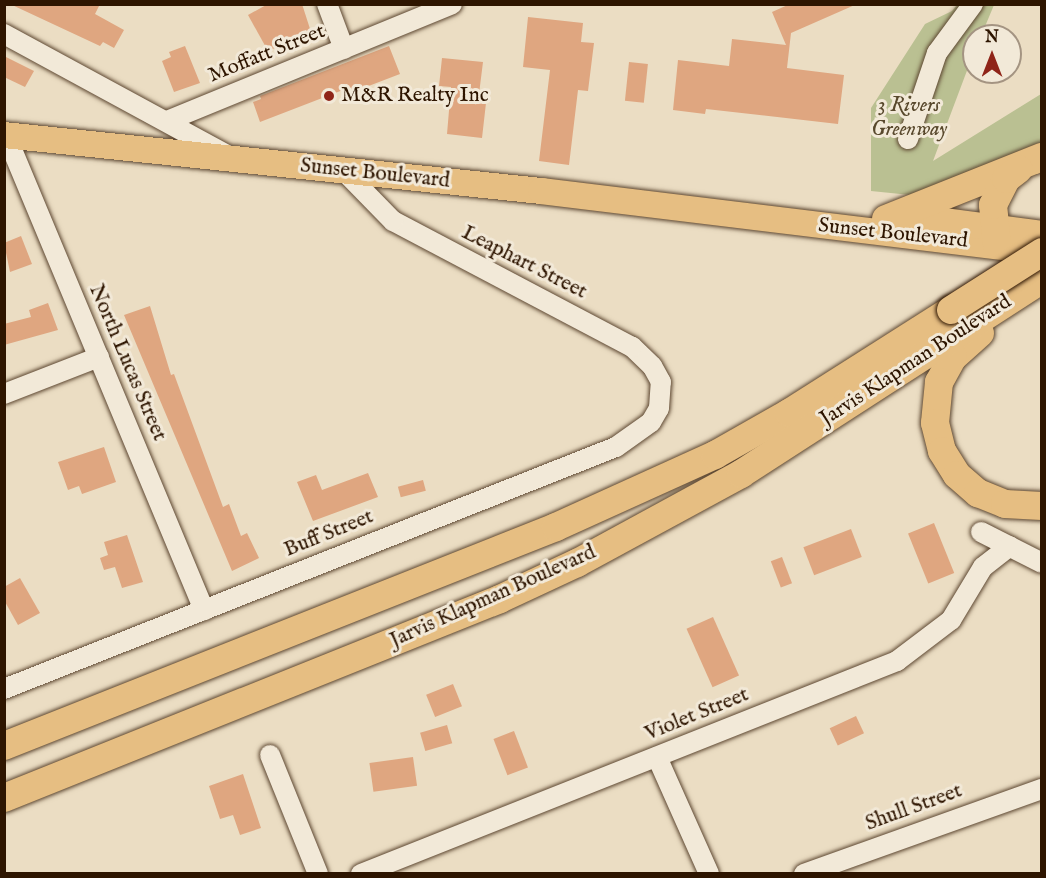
<!DOCTYPE html>
<style>
body{margin:0}
#map{position:relative;width:1046px;height:878px;overflow:hidden;background:#ebddc3;font-family:"IM FELL English",serif}
div>[style]{position:absolute}
[style*='--x']{left:calc(var(--x)*1px);top:calc(var(--y)*1px);width:calc(var(--w)*1px);rotate:calc(var(--a)*1deg)}
.green>*{inset:0;background:#bac092}
.building>*{inset:0;background:#dfa680;transform-origin:0 0}
.roads{filter:drop-shadow(0 0 2px #5d4731) drop-shadow(0 0 2px #5d4731)}
.minor>*{height:20px;margin:-10px;padding:0 10px;transform-origin:10px;border-radius:10px;background:#f2e9d8}
.major>*{height:26px;margin:-13px;padding:0 13px;transform-origin:13px;border-radius:13px;background:#e6be82}
.highway>*{height:28px;margin:-14px;padding:0 14px;transform-origin:14px;border-radius:14px;background:#e6be82}
.bridges{filter:drop-shadow(0 0 2px #2e1500) drop-shadow(0 0 2px #2e1500)}
.highway-bridge>*{height:28px;margin:-14px;padding:0 14px;transform-origin:14px;border-radius:14px;background:#e6be82}
.dots>*{width:16px;height:16px;translate:-50% -50%;box-sizing:border-box;border:3px solid #f2e9d8;border-radius:50%}
span{translate:-50% -50%;white-space:nowrap;text-align:center;line-height:1.15;-webkit-text-stroke:6px #f2e9d8;paint-order:stroke}
.street-label{font-size:21px;color:#2e1500}
.poi-label{font-size:21px;color:#2e1500}
.left{translate:0 -50%;text-align:left}
.park-label{font-size:21px;color:#58482c;font-style:italic}
.frame{position:absolute;inset:0;border:6px solid #2e1500;pointer-events:none}
.north{position:absolute;left:962px;top:24px;width:60px;height:60px;box-sizing:border-box;background:#f2e9d8;border:2px solid #a49482;border-radius:50%;rotate:0deg;font-size:16px;font-weight:700;line-height:24px;text-align:center;color:#2e1500}
.north::after{content:'';display:block;margin:auto;width:21px;height:27px;background:#8f2418;clip-path:polygon(50% 0,100% 100%,50% 72%,0 100%)}
</style>
<div id="map">
<div class="green">
<div style="clip-path:polygon(957px 5px,994px 5px,981px 36px,974px 36px,974px 52px,933px 161px,1041px 94px,1041px 147px,930px 197px,871px 191px,871px 108px,925px 24px,952px 11px)"></div>
</div>
<div class="building">
<div style="clip-path:polygon(10px 4px,100px 4px,95px 14px,124px 30px,114px 48px,103px 42px,100px 46px)"></div>
<div style="clip-path:polygon(268px 4px,302px 4px,311px 32px,268px 51px,248px 15px)"></div>
<div style="clip-path:polygon(790px 4px,857px 4px,791px 33px,787px 68px,844px 75px,838px 124px,706px 109px,705px 114px,673px 110px,678px 60px,729px 66px,732px 39px,786px 45px,772px 12px)"></div>
<div style="clip-path:polygon(528px 17px,583px 23px,581px 42px,594px 43px,588px 91px,578px 90px,569px 165px,539px 161px,550px 70px,523px 67px)"></div>
<div style="clip-path:polygon(185px 46px,200px 83px,174px 92px,162px 61px,171px 57px,169px 52px)"></div>
<div style="clip-path:polygon(389px 46px,400px 74px,345px 95px,343px 90px,260px 122px,253px 102px,261px 99px,260px 96px)"></div>
<div style="clip-path:polygon(4px 56px,34px 71px,25px 87px,4px 77px)"></div>
<div style="clip-path:polygon(442px 58px,483px 62px,478px 102px,486px 103px,482px 138px,447px 134px,451px 87px,439px 86px)"></div>
<div style="left:629px;top:62px;width:19px;height:39px;rotate:6deg"></div>
<div style="clip-path:polygon(21px 236px,32px 264px,10px 272px,4px 243px)"></div>
<div style="clip-path:polygon(48px 303px,58px 330px,4px 345px,4px 324px,31px 317px,29px 310px)"></div>
<div style="clip-path:polygon(150px 306px,171px 375px,174px 374px,223px 507px,229px 504px,241px 536px,247px 533px,259px 558px,232px 571px,124px 315px)"></div>
<div style="clip-path:polygon(104px 447px,116px 482px,82px 494px,79px 486px,68px 490px,58px 462px)"></div>
<div style="clip-path:polygon(368px 473px,378px 497px,313px 521px,297px 482px,316px 475px,322px 490px)"></div>
<div style="left:423px;top:480px;width:11px;height:26px;rotate:75deg"></div>
<div style="left:934px;top:523px;width:54px;height:28px;rotate:68deg"></div>
<div style="left:851px;top:529px;width:30px;height:51px;rotate:69deg"></div>
<div style="clip-path:polygon(127px 535px,143px 582px,122px 588px,115px 567px,104px 570px,100px 558px,108px 555px,104px 542px)"></div>
<div style="left:782px;top:557px;width:28px;height:12px;rotate:69deg"></div>
<div style="clip-path:polygon(20px 578px,40px 613px,18px 625px,4px 600px,4px 587px)"></div>
<div style="left:713px;top:617px;width:64px;height:29px;rotate:66deg"></div>
<div style="left:453px;top:684px;width:24px;height:29px;rotate:68deg"></div>
<div style="left:856px;top:716px;width:19px;height:29px;rotate:65deg"></div>
<div style="left:447px;top:725px;width:19px;height:28px;rotate:74deg"></div>
<div style="left:514px;top:731px;width:39px;height:22px;rotate:69deg"></div>
<div style="left:413px;top:757px;width:29px;height:44px;rotate:82deg"></div>
<div style="clip-path:polygon(243px 774px,261px 828px,240px 835px,233px 815px,220px 819px,209px 786px)"></div>
</div>
<div class="roads">
<div class="minor">
<div style="--x:327;--y:4;--w:48;--a:69.3"></div>
<div style="--x:4;--y:34;--w:256;--a:28.5"></div>
<div style="--x:167;--y:121;--w:308;--a:-22.3"></div>
<div style="--x:6;--y:135;--w:515;--a:67.37"></div>
<div style="--x:908;--y:139;--w:91;--a:-71.4"></div>
<div style="--x:937;--y:53;--w:61;--a:-53.7"></div>
<div style="--x:4;--y:394;--w:102;--a:-21.3"></div>
<div style="--x:981;--y:532;--w:68;--a:26.9"></div>
<div style="--x:4;--y:689;--w:658;--a:-21.58"></div>
<div style="--x:616;--y:447;--w:43;--a:-35.5"></div>
<div style="--x:651;--y:422;--w:16;--a:-60"></div>
<div style="--x:659;--y:408;--w:26;--a:-86"></div>
<div style="--x:661;--y:382;--w:18;--a:-119"></div>
<div style="--x:652;--y:366;--w:28;--a:-136"></div>
<div style="--x:632;--y:347;--w:270;--a:-152.2"></div>
<div style="--x:393;--y:221;--w:69;--a:-134.4"></div>
<div style="--x:270;--y:755;--w:128;--a:68"></div>
<div style="--x:657;--y:757;--w:128;--a:66"></div>
<div style="--x:361;--y:874;--w:577;--a:-21.67"></div>
<div style="--x:897;--y:661;--w:68;--a:-37.2"></div>
<div style="--x:951;--y:620;--w:62;--a:-58.9"></div>
<div style="--x:983;--y:567;--w:34;--a:-38"></div>
<div style="--x:804;--y:874;--w:253;--a:-19.7"></div>
</div>
<div class="major">
<div style="--x:4;--y:135;--w:540;--a:5.95"></div>
<div style="--x:541;--y:191;--w:505;--a:6.94"></div>
<div style="--x:897;--y:220;--w:39;--a:0"></div>
<div style="--x:936;--y:220;--w:107;--a:7.5"></div>
</div>
<div class="highway">
<div style="--x:886;--y:219;--w:168;--a:-21.7"></div>
<div style="--x:997;--y:245;--w:40;--a:-95.7"></div>
<div style="--x:993;--y:205;--w:29;--a:-63"></div>
<div style="--x:1006;--y:179;--w:16;--a:-38"></div>
<div style="--x:980;--y:333;--w:36;--a:138"></div>
<div style="--x:953;--y:357;--w:29;--a:119"></div>
<div style="--x:939;--y:382;--w:41;--a:95.6"></div>
<div style="--x:935;--y:423;--w:29;--a:76"></div>
<div style="--x:942;--y:451;--w:28;--a:58"></div>
<div style="--x:957;--y:475;--w:28;--a:41"></div>
<div style="--x:978;--y:493;--w:29;--a:22"></div>
<div style="--x:1005;--y:504;--w:37;--a:3"></div>
<div style="--x:4;--y:746;--w:594;--a:-21.64"></div>
<div style="--x:556;--y:527;--w:175;--a:-24.4"></div>
<div style="--x:715;--y:455;--w:85;--a:-29.6"></div>
<div style="--x:789;--y:413;--w:192;--a:-32.4"></div>
<div style="--x:4;--y:798;--w:534;--a:-21.86"></div>
<div style="--x:500;--y:599;--w:85;--a:-25.1"></div>
<div style="--x:577;--y:563;--w:187;--a:-28.5"></div>
<div style="--x:741;--y:474;--w:359;--a:-32.9"></div>
</div>
</div>
<div class="bridges">
<div class="highway-bridge">
<div style="--x:951;--y:310;--w:108;--a:-32.5"></div>
</div>
</div>
<div class="dots">
<div style="left:329px;top:96px;background:#8f2418"></div>
</div>
<div class="street-label">
<span style="left:267px;top:54px;rotate:-22deg">Moffatt Street</span>
<span style="left:375px;top:174px;rotate:6deg">Sunset Boulevard</span>
<span style="left:893px;top:234px;rotate:6deg">Sunset Boulevard</span>
<span style="left:524px;top:263px;rotate:27deg">Leaphart Street</span>
<span style="left:916px;top:361px;rotate:-33deg">Jarvis Klapman Boulevard</span>
<span style="left:127px;top:363px;rotate:67deg">North Lucas Street</span>
<span style="left:329px;top:534px;rotate:-22deg">Buff Street</span>
<span style="left:493px;top:597px;rotate:-24deg">Jarvis Klapman Boulevard</span>
<span style="left:697px;top:715px;rotate:-22deg">Violet Street</span>
<span style="left:914px;top:808px;rotate:-20deg">Shull Street</span>
</div>
<div class="poi-label">
<span class="left" style="left:341px;top:96px">M&amp;R Realty Inc</span>
</div>
<div class="park-label">
<span style="left:909px;top:118px">3 Rivers<br>Greenway</span>
</div>
<div class="frame"></div>
<div class="north">N</div>
</div>
